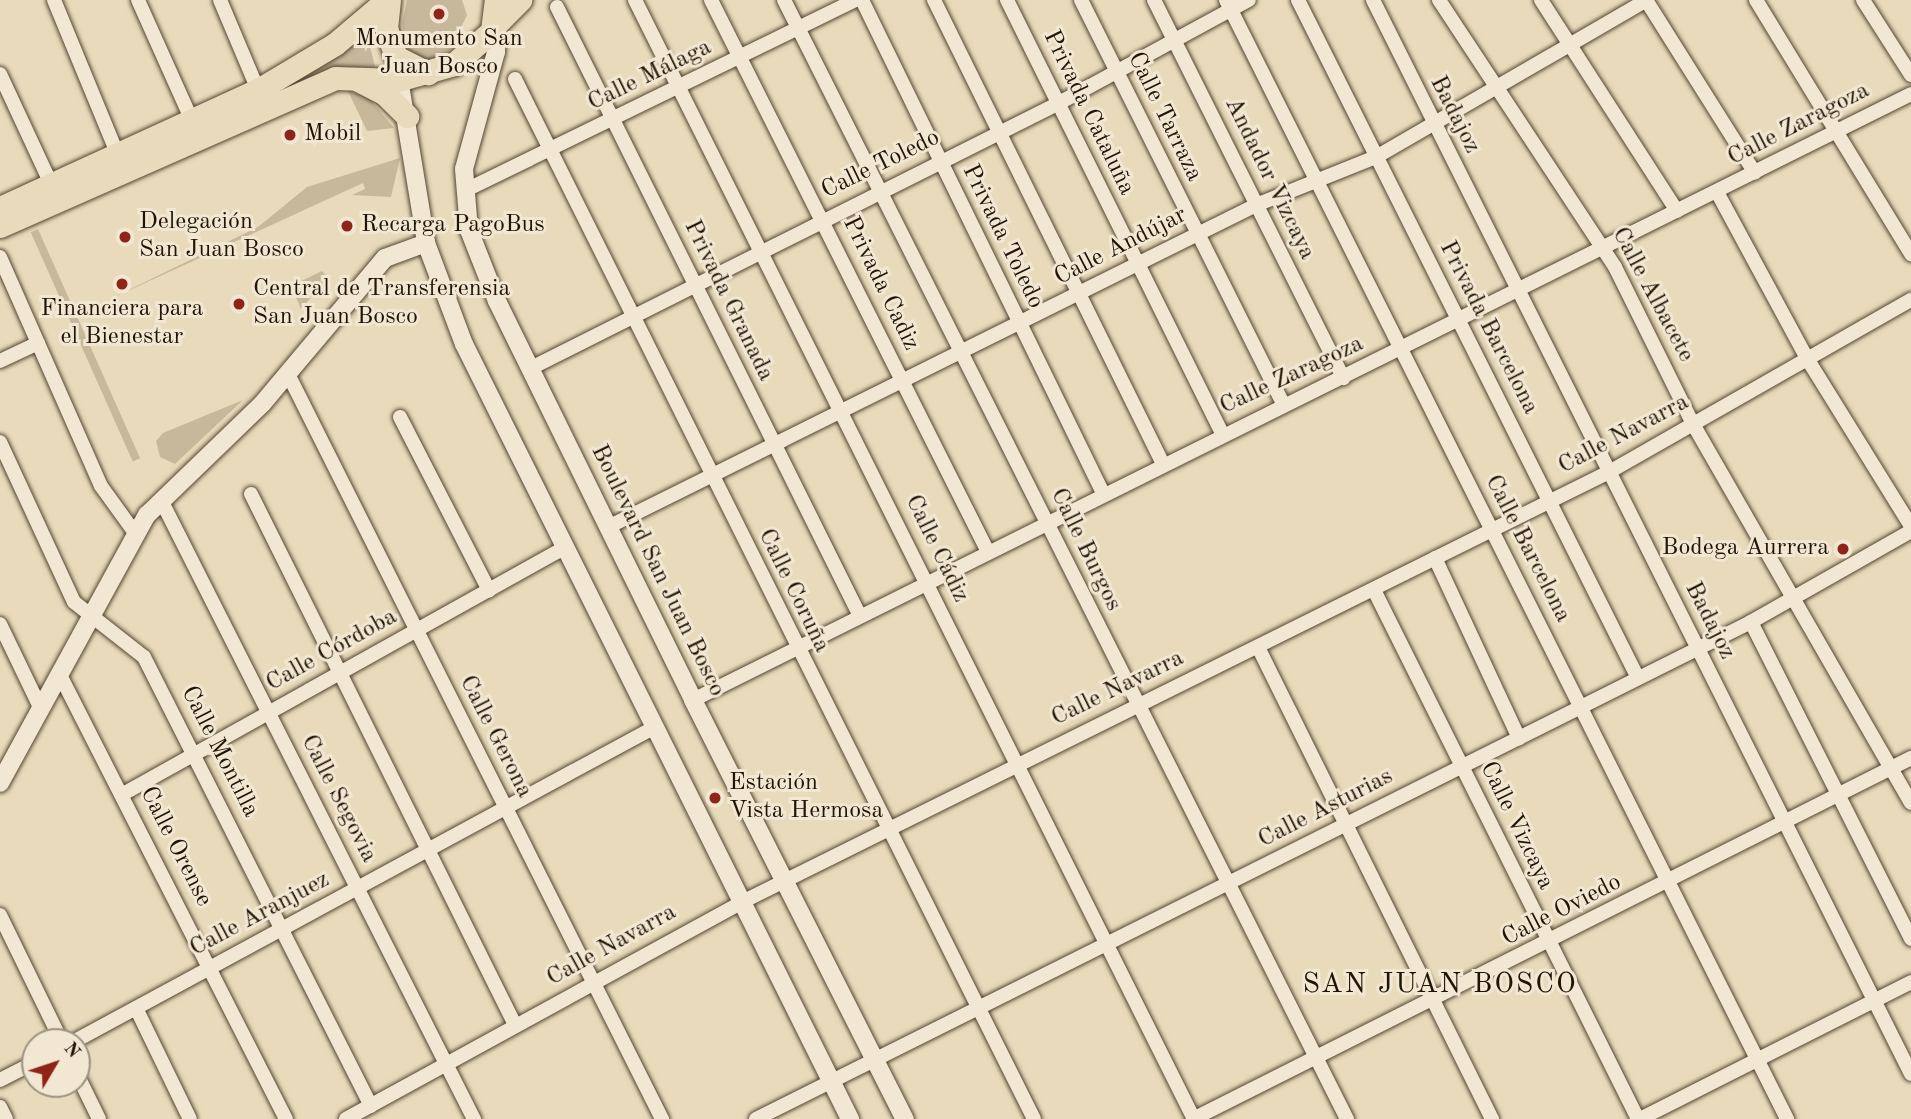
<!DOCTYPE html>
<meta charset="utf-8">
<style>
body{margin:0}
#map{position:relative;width:1911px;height:1119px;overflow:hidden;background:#e9dabb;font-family:"Old Standard TT",serif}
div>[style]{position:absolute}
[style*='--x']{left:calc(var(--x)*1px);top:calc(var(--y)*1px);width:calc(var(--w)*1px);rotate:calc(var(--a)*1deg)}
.green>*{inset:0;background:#c7b89c;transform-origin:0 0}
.roads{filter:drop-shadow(0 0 2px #544531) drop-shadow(0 0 2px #544531)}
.minor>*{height:14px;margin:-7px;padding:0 7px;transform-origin:7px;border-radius:7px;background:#f1e7d3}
.tertiary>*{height:18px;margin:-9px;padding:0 9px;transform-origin:9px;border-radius:9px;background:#f1e7d3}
.primary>*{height:23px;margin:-11.5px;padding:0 11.5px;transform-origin:11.5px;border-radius:11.5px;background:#e9dabb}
.dots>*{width:19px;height:19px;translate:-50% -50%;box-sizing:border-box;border:4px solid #f1e7d3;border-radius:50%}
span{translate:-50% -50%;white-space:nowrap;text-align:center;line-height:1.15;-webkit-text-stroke:6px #f1e7d3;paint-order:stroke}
.poi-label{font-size:24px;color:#221303}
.left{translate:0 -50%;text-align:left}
.right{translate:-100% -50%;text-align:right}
.street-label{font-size:24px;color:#221303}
.quarter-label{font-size:28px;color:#221303;letter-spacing:2px}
.north{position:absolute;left:21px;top:1028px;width:70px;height:70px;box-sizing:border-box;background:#f1e7d3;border:2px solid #9e9280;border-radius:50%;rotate:51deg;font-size:19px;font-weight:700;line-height:28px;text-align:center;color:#221303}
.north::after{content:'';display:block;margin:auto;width:24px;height:32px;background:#8f2418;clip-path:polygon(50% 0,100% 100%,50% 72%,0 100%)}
</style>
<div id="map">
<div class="green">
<div style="clip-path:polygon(407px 0,462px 0,467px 15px,457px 36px,467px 39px,430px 63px,409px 54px,402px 24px)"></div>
<div style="clip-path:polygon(366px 30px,375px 67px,340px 68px,255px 101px,298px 80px)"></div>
<div style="clip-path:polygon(348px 91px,368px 97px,394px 128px,367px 131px)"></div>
<div style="clip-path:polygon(400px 158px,391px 197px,352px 195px,365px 189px,363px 183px,108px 300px,258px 227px,307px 187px)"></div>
<div style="left:38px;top:229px;width:251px;height:8px;rotate:66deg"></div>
<div style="clip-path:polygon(322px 271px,328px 278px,301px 309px,291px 286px)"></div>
<div style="clip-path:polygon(243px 400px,175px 464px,160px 457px,156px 441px,163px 433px)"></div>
</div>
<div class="roads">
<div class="minor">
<div style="--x:54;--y:0;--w:165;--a:67.6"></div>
<div style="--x:138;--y:0;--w:133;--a:65.9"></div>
<div style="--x:220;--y:0;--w:98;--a:67.1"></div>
<div style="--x:635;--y:0;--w:1251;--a:63.46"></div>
<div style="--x:711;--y:0;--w:615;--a:63.35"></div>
<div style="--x:784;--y:0;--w:1253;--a:63.29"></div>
<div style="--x:862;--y:0;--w:549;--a:63.95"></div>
<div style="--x:934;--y:0;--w:517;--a:63.73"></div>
<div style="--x:1007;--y:0;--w:484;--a:63.6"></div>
<div style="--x:1081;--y:0;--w:451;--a:63.4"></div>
<div style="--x:1154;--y:0;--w:423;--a:63.4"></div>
<div style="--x:1226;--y:0;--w:1252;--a:63.37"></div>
<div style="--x:1298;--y:0;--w:756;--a:63.37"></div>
<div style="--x:1373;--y:0;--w:1201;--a:63.39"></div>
<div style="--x:1439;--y:0;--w:320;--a:56.6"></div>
<div style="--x:1615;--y:267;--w:175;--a:63.6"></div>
<div style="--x:1693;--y:424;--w:437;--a:60.1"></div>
<div style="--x:1541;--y:0;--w:251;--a:57.2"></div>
<div style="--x:1646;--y:0;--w:204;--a:57.8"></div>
<div style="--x:1756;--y:0;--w:298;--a:58.6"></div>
<div style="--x:1863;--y:0;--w:89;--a:57.4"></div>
<div style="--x:557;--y:7;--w:678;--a:63.55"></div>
<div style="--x:0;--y:74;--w:121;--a:65.1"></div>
<div style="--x:515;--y:79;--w:1162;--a:63.48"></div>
<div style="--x:464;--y:191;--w:435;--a:-26"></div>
<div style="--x:1717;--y:192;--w:191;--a:61.6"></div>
<div style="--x:1808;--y:360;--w:195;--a:58.2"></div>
<div style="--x:0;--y:257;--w:250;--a:66.2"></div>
<div style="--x:101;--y:486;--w:58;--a:54.1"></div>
<div style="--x:0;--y:361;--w:42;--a:-25.3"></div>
<div style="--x:531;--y:368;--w:591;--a:-26.65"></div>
<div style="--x:1059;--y:103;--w:216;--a:-28.5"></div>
<div style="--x:288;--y:374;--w:834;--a:63.34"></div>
<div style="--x:400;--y:417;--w:195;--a:62.8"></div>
<div style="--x:0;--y:442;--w:176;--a:65.2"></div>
<div style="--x:74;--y:602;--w:89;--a:38.2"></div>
<div style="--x:144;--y:657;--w:503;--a:63.18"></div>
<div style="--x:251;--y:494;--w:593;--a:63.56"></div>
<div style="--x:161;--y:500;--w:694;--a:63.18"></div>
<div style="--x:610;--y:526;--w:721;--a:-26.42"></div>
<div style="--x:1256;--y:205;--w:129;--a:-21.8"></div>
<div style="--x:1376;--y:157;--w:313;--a:-30.1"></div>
<div style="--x:1435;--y:558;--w:199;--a:65"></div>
<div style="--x:1374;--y:590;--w:591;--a:63.48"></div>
<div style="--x:1751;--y:622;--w:355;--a:63.2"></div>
<div style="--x:0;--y:624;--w:92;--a:64.3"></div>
<div style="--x:1258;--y:647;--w:527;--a:63.63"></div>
<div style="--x:59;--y:673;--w:500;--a:63.03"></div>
<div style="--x:693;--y:700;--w:1360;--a:-26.45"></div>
<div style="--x:123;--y:794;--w:505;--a:-29.15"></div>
<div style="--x:0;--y:915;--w:141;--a:64"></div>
<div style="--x:136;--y:1008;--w:123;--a:64.1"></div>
<div style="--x:73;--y:1042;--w:660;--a:-28.43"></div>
<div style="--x:77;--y:1074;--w:50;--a:63.9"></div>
<div style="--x:0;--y:1080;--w:39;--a:-27"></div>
<div style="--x:0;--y:1107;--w:13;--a:63"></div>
<div style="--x:346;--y:1119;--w:447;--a:-28.7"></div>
<div style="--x:738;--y:904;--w:972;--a:-26.38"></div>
<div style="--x:1609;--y:472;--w:348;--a:-29.7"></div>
<div style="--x:756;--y:1119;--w:1112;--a:-26.54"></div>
<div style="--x:1751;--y:622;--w:184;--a:-29.6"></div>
<div style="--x:1193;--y:1119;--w:804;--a:-26.69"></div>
<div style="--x:1640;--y:1119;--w:304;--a:-26.8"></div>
</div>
<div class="tertiary">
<div style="--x:497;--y:23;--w:29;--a:92"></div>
<div style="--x:496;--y:52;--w:121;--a:105.3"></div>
<div style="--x:464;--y:169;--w:61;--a:85.3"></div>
<div style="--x:469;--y:230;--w:76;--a:68.5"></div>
<div style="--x:497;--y:301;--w:445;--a:63.8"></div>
<div style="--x:693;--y:700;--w:470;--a:63.2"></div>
<div style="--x:397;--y:67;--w:178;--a:80.6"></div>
<div style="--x:426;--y:243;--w:108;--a:69.4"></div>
<div style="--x:464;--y:344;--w:866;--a:63.52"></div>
<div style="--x:0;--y:783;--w:306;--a:-61.3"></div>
<div style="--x:147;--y:515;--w:160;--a:-44"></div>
<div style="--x:262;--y:404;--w:191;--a:-49.9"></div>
<div style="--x:385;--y:258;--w:44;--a:-20.1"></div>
</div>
<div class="primary">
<div style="--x:389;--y:0;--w:28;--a:96"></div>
<div style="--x:386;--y:28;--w:31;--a:71"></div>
<div style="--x:396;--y:57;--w:36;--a:27"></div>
<div style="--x:497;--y:23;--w:33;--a:-45"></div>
<div style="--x:358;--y:80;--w:29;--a:27"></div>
<div style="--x:384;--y:93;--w:33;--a:45"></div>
<div style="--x:0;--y:208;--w:284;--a:-24.6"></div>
<div style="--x:258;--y:90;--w:90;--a:-30.9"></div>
<div style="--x:335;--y:44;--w:68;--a:-40.2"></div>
<div style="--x:0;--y:226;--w:366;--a:-23.8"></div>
<div style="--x:335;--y:78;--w:63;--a:1.8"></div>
<div style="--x:398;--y:80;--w:58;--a:-15.9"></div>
<div style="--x:454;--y:64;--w:50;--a:-41"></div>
<div style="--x:492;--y:31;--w:31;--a:-83"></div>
</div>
</div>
<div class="dots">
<div style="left:439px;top:14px;background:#8f2418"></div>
<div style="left:290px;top:135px;background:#8f2418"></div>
<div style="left:347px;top:226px;background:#8f2418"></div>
<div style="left:125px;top:237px;background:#8f2418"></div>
<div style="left:122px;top:284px;background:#8f2418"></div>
<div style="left:239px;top:304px;background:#8f2418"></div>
<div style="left:1843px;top:549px;background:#8f2418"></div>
<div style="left:715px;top:798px;background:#8f2418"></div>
</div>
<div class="poi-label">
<span style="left:439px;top:54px">Monumento San<br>Juan Bosco</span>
<span class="left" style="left:304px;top:135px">Mobil</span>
<span class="left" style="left:139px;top:237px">Delegación<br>San Juan Bosco</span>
<span class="left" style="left:361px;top:226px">Recarga PagoBus</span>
<span class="left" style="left:253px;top:304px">Central de Transferensia<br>San Juan Bosco</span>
<span style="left:122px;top:324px">Financiera para<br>el Bienestar</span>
<span class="right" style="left:1829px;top:549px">Bodega Aurrera</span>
<span class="left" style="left:729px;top:798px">Estación<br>Vista Hermosa</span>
</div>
<div class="street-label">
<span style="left:650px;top:76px;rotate:-26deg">Calle Málaga</span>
<span style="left:1088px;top:113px;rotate:64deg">Privada Cataluña</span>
<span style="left:1454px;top:115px;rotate:63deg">Badajoz</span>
<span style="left:1164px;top:117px;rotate:64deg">Calle Tarraza</span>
<span style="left:1799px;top:125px;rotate:-27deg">Calle Zaragoza</span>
<span style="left:881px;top:165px;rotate:-26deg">Calle Toledo</span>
<span style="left:1269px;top:179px;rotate:64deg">Andador Vizcaya</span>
<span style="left:1002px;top:237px;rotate:64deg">Privada Toledo</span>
<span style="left:1121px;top:247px;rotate:-27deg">Calle Andújar</span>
<span style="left:880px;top:284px;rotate:64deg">Privada Cadiz</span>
<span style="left:1652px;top:295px;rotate:62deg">Calle Albacete</span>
<span style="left:728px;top:301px;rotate:64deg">Privada Granada</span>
<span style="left:1488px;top:328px;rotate:63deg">Privada Barcelona</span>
<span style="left:1292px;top:376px;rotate:-25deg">Calle Zaragoza</span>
<span style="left:1624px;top:435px;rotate:-28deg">Calle Navarra</span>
<span style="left:936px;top:549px;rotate:64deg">Calle Cádiz</span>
<span style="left:1527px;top:549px;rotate:63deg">Calle Barcelona</span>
<span style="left:1085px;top:550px;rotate:64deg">Calle Burgos</span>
<span style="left:657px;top:571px;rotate:64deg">Boulevard San Juan Bosco</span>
<span style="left:793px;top:591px;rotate:64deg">Calle Coruña</span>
<span style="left:1709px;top:621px;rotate:63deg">Badajoz</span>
<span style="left:332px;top:651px;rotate:-29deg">Calle Córdoba</span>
<span style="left:1118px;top:689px;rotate:-26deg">Calle Navarra</span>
<span style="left:495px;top:737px;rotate:63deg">Calle Gerona</span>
<span style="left:219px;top:752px;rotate:63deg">Calle Montilla</span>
<span style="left:338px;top:799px;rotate:63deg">Calle Segovia</span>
<span style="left:1326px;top:809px;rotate:-27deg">Calle Asturias</span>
<span style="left:1516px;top:826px;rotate:64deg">Calle Vizcaya</span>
<span style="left:175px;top:847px;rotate:63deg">Calle Orense</span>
<span style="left:1562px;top:911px;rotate:-27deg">Calle Oviedo</span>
<span style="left:260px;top:915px;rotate:-28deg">Calle Aranjuez</span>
<span style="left:612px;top:946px;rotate:-29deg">Calle Navarra</span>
</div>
<div class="quarter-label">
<span style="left:1440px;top:985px">SAN JUAN BOSCO</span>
</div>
<div class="north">N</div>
</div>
